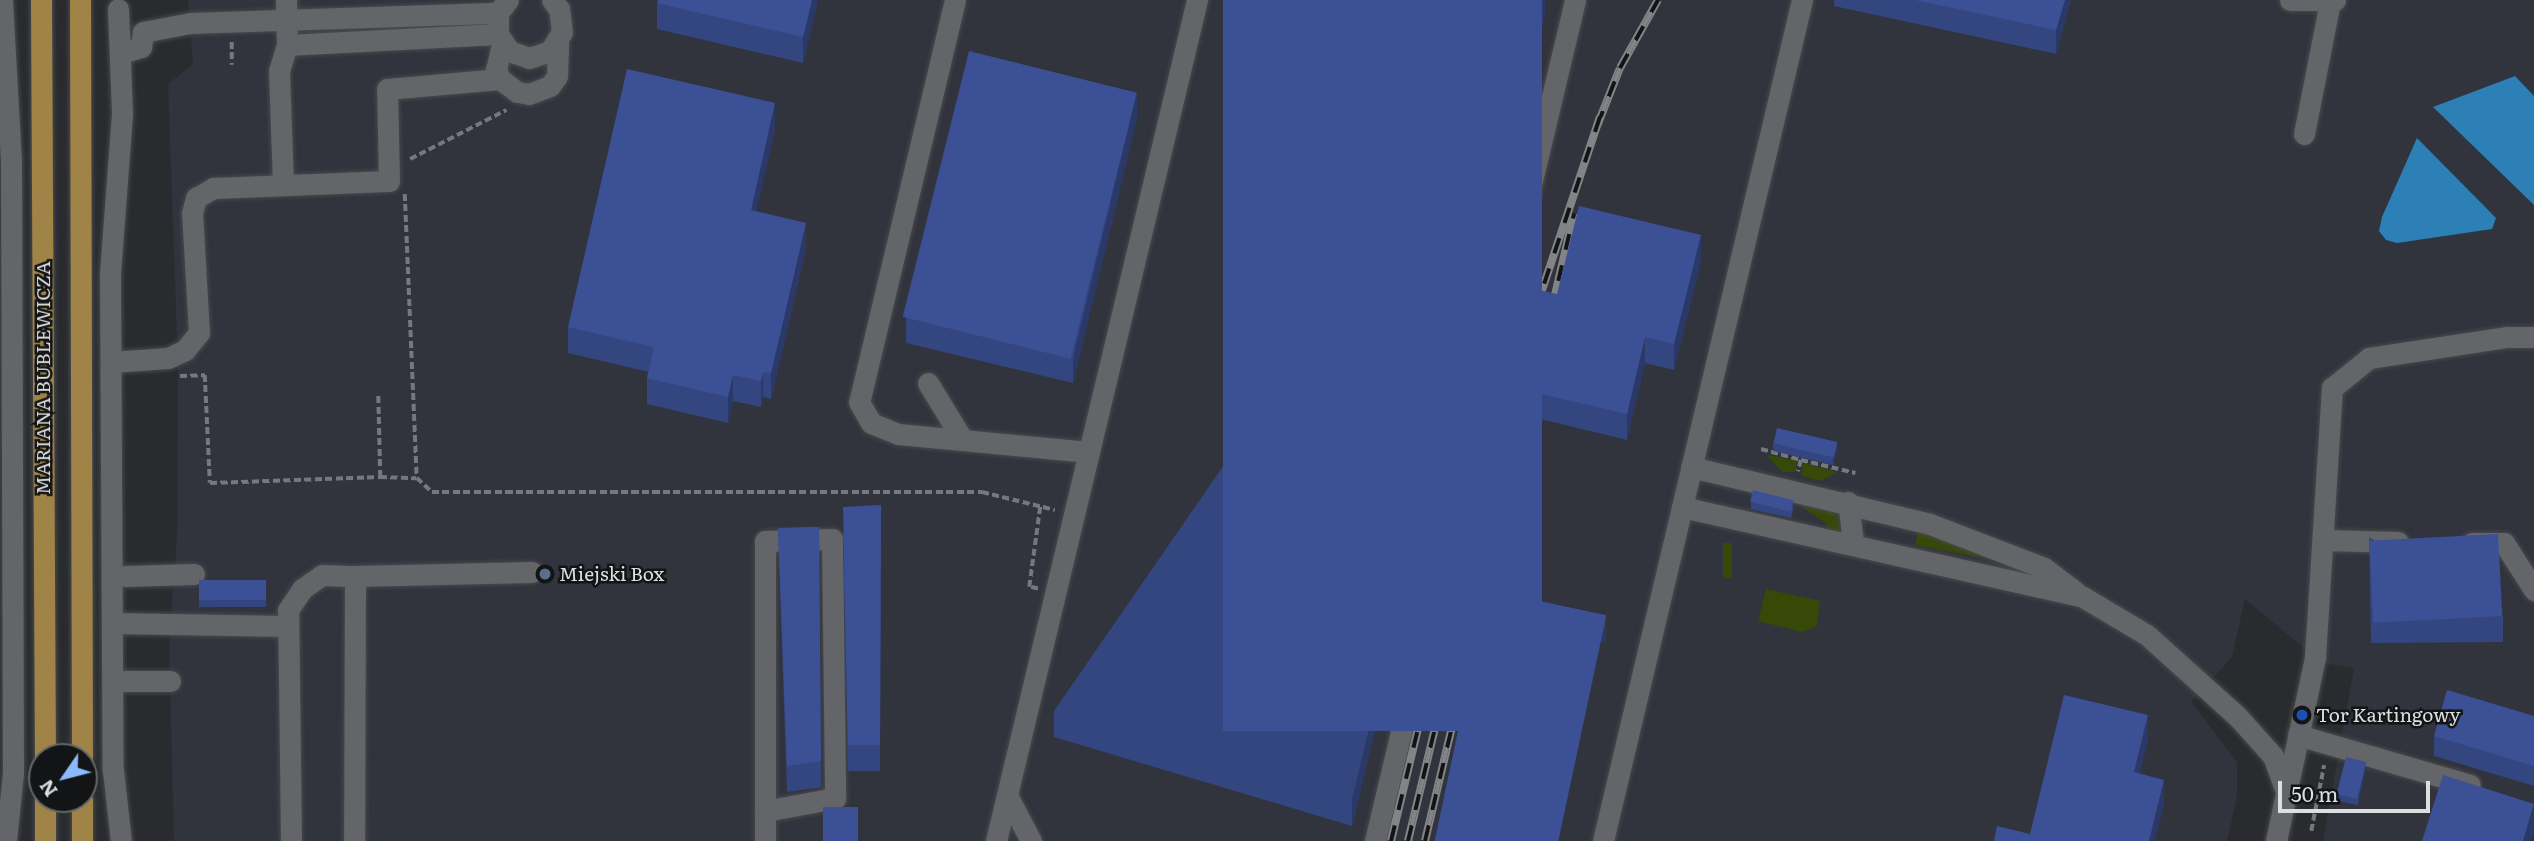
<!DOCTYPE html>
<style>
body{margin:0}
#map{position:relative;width:2534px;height:841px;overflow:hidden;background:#2a2b2f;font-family:Literata,serif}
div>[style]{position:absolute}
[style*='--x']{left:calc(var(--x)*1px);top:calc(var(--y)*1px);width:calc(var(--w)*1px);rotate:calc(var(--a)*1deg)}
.built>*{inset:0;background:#31333d}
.green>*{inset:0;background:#374907;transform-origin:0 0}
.water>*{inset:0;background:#2c80b6}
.path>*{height:3.5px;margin-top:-1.75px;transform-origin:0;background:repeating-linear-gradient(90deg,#77787b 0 7px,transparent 0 10.5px)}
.roads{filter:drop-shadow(0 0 2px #47494b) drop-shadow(0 0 2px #47494b)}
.minor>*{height:21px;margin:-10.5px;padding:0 10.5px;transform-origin:10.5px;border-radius:10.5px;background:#636569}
.major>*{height:21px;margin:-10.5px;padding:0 10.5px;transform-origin:10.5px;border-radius:10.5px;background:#a08346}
.rail>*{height:8px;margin-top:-4px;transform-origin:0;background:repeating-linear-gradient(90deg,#131415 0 16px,#838487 0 32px);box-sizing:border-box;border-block:2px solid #838487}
.wall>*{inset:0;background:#344680;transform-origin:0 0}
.shaded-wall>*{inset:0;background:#2a3968;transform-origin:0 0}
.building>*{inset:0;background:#3c5195;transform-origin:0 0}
.dots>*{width:19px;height:19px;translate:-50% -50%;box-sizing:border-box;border:4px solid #131415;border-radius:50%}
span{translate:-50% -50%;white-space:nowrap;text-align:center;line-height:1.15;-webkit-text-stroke:5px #131415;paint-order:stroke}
.street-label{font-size:19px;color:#dddee0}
.poi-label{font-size:19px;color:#dddee0}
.left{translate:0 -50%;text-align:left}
.north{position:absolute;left:28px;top:743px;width:70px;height:70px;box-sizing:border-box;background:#131415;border:2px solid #646566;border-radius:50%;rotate:235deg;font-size:19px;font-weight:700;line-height:28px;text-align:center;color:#dddee0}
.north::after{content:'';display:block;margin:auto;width:24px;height:32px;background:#8abafc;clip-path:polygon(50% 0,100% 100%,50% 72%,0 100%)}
.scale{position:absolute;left:2278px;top:781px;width:152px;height:32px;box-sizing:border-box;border:4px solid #dddee0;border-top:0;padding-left:9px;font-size:21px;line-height:24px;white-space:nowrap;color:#dddee0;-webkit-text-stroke:5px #131415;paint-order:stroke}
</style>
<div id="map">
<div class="built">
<div style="clip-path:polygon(188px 0,2534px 0,2534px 841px,2323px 841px,2354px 668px,2329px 664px,2315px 657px,2245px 599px,2232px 657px,2191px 702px,2237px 762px,2237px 796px,2227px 841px,174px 841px,169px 645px,177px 537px,178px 367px,168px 84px,193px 64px)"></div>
</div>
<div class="green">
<div style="clip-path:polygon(1767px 455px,1797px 461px,1795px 472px,1782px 472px)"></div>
<div style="clip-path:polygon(1803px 463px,1837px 472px,1821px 481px,1801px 476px)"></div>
<div style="clip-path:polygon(1805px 502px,1838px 511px,1839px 531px,1828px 531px,1826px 523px,1803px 508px)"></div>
<div style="clip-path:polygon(1919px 529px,1988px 556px,1988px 559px,1915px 545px)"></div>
<div style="left:1723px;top:543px;width:9px;height:35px"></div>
<div style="clip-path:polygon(1766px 589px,1820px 601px,1817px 626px,1802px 632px,1758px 621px)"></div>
</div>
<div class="water">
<div style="clip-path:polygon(2515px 76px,2534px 96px,2534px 205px,2433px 107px)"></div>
<div style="clip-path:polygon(2417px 138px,2496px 218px,2492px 229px,2397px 243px,2386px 240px,2379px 231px,2382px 217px)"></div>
</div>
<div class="path">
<div style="--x:232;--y:42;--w:23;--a:90"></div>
<div style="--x:410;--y:159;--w:108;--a:-27"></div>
<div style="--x:405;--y:194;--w:284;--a:87.6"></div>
<div style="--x:417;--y:478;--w:21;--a:43"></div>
<div style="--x:432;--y:492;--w:550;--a:0"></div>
<div style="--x:982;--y:492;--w:75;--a:13.9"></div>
<div style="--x:180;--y:376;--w:25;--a:-2"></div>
<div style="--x:205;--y:375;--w:108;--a:87.3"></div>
<div style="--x:210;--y:483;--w:170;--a:-2"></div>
<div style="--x:380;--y:477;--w:82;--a:-91.4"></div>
<div style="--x:1761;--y:449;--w:41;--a:15.4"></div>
<div style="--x:1801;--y:460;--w:12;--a:104"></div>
<div style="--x:1801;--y:460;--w:56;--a:13.5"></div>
<div style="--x:380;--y:477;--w:36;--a:2"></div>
<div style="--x:1038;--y:589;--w:9;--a:-167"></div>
<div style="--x:1029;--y:587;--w:81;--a:-82.2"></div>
<div style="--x:2311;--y:831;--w:67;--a:-78.9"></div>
</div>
<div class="roads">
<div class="minor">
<div style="--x:2;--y:0;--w:162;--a:86.8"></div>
<div style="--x:11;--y:162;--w:611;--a:89.81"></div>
<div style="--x:13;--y:773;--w:68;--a:95.9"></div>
<div style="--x:286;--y:0;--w:45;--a:88.7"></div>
<div style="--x:287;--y:45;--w:211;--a:-3"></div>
<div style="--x:508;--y:0;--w:16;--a:128"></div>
<div style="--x:498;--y:13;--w:21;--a:90"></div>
<div style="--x:498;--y:34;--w:20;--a:57"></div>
<div style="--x:509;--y:51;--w:21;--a:19"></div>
<div style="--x:529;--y:58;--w:22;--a:-18"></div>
<div style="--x:550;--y:51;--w:22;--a:-58"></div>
<div style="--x:562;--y:32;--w:23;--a:-97"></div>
<div style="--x:559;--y:9;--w:11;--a:-128"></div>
<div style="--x:955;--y:0;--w:413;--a:103.4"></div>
<div style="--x:859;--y:402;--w:24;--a:60"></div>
<div style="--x:871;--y:423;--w:29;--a:22"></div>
<div style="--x:898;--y:434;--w:192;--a:5.4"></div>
<div style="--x:2290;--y:0;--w:45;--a:0"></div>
<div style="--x:118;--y:9;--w:105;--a:87.8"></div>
<div style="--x:122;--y:114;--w:160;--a:94.3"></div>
<div style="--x:110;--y:274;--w:496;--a:89.7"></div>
<div style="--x:113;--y:770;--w:71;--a:83.6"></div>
<div style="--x:502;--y:44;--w:26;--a:103"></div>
<div style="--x:496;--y:69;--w:11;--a:68"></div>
<div style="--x:500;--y:79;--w:21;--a:37"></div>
<div style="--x:517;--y:92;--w:12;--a:9"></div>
<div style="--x:529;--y:94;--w:22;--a:-21"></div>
<div style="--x:550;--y:86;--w:12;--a:-55"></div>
<div style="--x:557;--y:76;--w:33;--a:-88"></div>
<div style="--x:121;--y:53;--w:21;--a:-17"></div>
<div style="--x:141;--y:47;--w:15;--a:-82"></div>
<div style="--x:143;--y:32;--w:48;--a:-10.8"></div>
<div style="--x:190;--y:23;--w:308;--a:-1.9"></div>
<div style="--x:2304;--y:134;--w:136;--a:-78.9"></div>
<div style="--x:283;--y:185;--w:114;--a:-92"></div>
<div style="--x:279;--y:71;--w:27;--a:-73"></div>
<div style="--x:111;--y:362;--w:57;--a:-4"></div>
<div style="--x:168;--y:358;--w:19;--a:-25"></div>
<div style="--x:185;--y:350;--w:22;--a:-51"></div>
<div style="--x:199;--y:333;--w:120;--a:-93.3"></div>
<div style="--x:192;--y:213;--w:16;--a:-75"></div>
<div style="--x:196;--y:198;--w:20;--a:-30"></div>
<div style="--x:213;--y:188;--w:176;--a:-2.3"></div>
<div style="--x:389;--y:181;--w:92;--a:-91.2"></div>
<div style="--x:387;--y:89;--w:113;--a:-5.1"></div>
<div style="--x:928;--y:383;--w:63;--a:58.6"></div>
<div style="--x:1691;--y:467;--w:246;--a:13.4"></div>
<div style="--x:1930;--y:524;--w:122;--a:21.1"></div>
<div style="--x:2044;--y:568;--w:40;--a:37"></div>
<div style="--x:1848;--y:502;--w:40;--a:82.9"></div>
<div style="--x:1682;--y:507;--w:411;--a:12.6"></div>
<div style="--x:2083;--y:597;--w:74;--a:30.7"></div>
<div style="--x:2147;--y:635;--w:122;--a:42"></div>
<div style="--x:2238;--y:717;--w:52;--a:48.1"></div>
<div style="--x:2273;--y:756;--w:37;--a:70"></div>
<div style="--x:2323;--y:540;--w:75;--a:1.5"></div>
<div style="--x:2472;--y:543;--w:32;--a:0"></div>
<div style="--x:2504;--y:543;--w:56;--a:57.4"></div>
<div style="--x:125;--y:576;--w:69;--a:-1.7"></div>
<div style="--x:355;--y:576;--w:177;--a:-1.3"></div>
<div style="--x:112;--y:623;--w:175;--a:1"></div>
<div style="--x:113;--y:681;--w:57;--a:0"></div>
<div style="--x:2298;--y:735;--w:179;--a:16.2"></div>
<div style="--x:1007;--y:795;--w:52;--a:62.4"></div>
<div style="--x:291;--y:841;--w:231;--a:-90.7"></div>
<div style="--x:288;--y:610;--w:25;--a:-56"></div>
<div style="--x:302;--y:589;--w:24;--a:-35"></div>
<div style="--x:322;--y:575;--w:33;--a:2"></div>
<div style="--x:355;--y:576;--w:265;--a:90.2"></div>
<div style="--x:765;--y:841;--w:300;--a:-90"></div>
<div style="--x:765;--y:541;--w:67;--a:-1.7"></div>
<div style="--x:832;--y:539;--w:259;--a:89.3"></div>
<div style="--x:835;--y:798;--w:71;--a:169.5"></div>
<div style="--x:996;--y:841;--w:865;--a:-76.56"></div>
<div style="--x:1375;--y:841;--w:864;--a:-76.62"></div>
<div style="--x:1603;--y:841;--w:864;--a:-76.69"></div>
<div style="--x:2276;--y:841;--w:188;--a:-78"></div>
<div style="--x:2315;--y:657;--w:270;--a:-86.4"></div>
<div style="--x:2332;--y:388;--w:48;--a:-39"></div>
<div style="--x:2369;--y:358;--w:140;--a:-8.7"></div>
<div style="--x:2507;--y:337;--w:27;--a:0"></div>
</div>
<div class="major">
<div style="--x:41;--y:0;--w:757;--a:89.7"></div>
<div style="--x:80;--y:0;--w:757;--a:89.85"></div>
<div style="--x:82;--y:799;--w:42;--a:90"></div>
<div style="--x:45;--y:841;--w:42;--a:-90"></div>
</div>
</div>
<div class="rail">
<div style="--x:1597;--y:126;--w:62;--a:-68.4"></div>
<div style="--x:1620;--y:68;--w:78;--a:-60.8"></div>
<div style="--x:1551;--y:312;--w:101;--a:-76.8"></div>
<div style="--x:1391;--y:841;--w:218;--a:-76.5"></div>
<div style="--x:1442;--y:629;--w:98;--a:-72.1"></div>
<div style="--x:1408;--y:841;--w:542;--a:-76.55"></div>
<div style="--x:1534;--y:314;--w:208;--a:-71.5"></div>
<div style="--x:1425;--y:841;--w:438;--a:-76.7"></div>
</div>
<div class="wall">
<div style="clip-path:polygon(818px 0,803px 63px,657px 29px,657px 3px)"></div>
<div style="clip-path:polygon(1545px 0,1545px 14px,1352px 826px,1054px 737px,1054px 711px)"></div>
<div style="clip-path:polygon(1834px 0,2071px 0,2056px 54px,1834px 6px)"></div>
<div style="clip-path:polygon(1137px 118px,1073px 383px,906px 343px,906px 318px)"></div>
<div style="clip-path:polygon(775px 129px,756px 212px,806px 249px,771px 399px,763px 397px,761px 407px,733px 401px,728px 423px,647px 404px,647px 378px,649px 372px,568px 353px,568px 327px)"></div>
<div style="clip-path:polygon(1701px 261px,1674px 370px,1645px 363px,1627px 440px,1516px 413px,1516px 388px,1557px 294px)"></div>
<div style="clip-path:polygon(1773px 444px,1837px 449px,1833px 465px,1773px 451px)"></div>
<div style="clip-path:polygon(1751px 502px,1794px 507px,1791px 518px,1751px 509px)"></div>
<div style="clip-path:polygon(881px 505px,880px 771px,848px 771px,843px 532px)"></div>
<div style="clip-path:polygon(819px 527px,821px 787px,787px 792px,778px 528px)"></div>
<div style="clip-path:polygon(2369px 537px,2503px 616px,2503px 642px,2371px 643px)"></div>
<div style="left:199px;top:580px;width:67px;height:27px"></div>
<div style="clip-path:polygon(2534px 716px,2534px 786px,2434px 756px,2434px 736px)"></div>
<div style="clip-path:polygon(2366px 769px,2358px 805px,2338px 801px,2338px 794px)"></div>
</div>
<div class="shaded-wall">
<div style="clip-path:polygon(812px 0,818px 0,803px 63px,803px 37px)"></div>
<div style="clip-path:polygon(1542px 0,1545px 0,1545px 14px,1352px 826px,1352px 800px)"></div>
<div style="clip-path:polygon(2065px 0,2071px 0,2056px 54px,2056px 30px)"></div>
<div style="clip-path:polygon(1137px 92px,1137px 118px,1073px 383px,1073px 358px)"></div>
<div style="clip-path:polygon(775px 103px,775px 129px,751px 236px,751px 210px)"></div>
<div style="clip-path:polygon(806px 223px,806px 249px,771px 399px,771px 373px)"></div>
<div style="clip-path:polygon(1701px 235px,1701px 261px,1674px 370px,1674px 344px)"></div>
<div style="clip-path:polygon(1645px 337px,1645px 363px,1627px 440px,1627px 414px)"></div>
<div style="clip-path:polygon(763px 372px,763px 397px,761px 407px,761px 381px)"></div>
<div style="clip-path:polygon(733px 375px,733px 401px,728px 423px,728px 397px)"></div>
<div style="clip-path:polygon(1837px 442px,1837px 449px,1833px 465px,1833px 458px)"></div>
<div style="left:1606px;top:616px;width:26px;height:231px;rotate:90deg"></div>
<div style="clip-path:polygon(2148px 715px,2148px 741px,2134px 798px,2134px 772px)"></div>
<div style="clip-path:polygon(2366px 762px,2366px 769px,2358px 805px,2358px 798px)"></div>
<div style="clip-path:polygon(2164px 780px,2164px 805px,2155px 841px,2149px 841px)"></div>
<div style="clip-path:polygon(2534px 807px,2534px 832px,2531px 841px,2523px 841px)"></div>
</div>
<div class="building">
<div style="clip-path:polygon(658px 0,812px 0,803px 37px,657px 3px)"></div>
<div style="left:1223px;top:0;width:319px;height:731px"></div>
<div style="clip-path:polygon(1915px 0,2065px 0,2056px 30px)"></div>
<div style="left:969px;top:51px;width:173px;height:274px;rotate:14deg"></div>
<div style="clip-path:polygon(627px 69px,775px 103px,751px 210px,806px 223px,771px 373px,763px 372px,761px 381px,733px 375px,728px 397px,647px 378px,654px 347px,568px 327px)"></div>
<div style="clip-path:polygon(1579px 206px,1701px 235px,1674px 344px,1645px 337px,1627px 414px,1516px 388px,1539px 290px,1557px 294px)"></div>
<div style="left:1777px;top:428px;width:62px;height:16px;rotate:13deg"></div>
<div style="left:1753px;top:490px;width:42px;height:12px;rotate:14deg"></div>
<div style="clip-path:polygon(881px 505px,880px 745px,848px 745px,843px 507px)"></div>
<div style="clip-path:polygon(819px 527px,821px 761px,787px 766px,778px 528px)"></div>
<div style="left:2498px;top:534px;width:82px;height:129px;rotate:87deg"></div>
<div style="left:199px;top:580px;width:67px;height:20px"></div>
<div style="left:1488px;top:590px;width:121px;height:258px;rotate:12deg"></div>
<div style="clip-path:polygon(2447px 690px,2534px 716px,2534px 766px,2434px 736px)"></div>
<div style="clip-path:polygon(2064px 695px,2148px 715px,2134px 772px,2164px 780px,2149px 841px,1994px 841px,1997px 826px,2030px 834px)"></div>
<div style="left:2346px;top:757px;width:21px;height:38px;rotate:14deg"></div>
<div style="clip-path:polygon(2443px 775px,2534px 804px,2523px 841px,2422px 841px)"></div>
<div style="left:823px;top:807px;width:35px;height:34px"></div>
</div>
<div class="dots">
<div style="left:545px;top:574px;background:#5c6f8a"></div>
<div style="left:2302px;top:715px;background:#1a4fb4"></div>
</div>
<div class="street-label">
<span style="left:43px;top:378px;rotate:-90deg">MARIANA BUBLEWICZA</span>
</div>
<div class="poi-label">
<span class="left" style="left:559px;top:574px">Miejski Box</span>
<span class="left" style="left:2316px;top:715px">Tor Kartingowy</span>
</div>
<div class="north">N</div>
<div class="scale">50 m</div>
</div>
